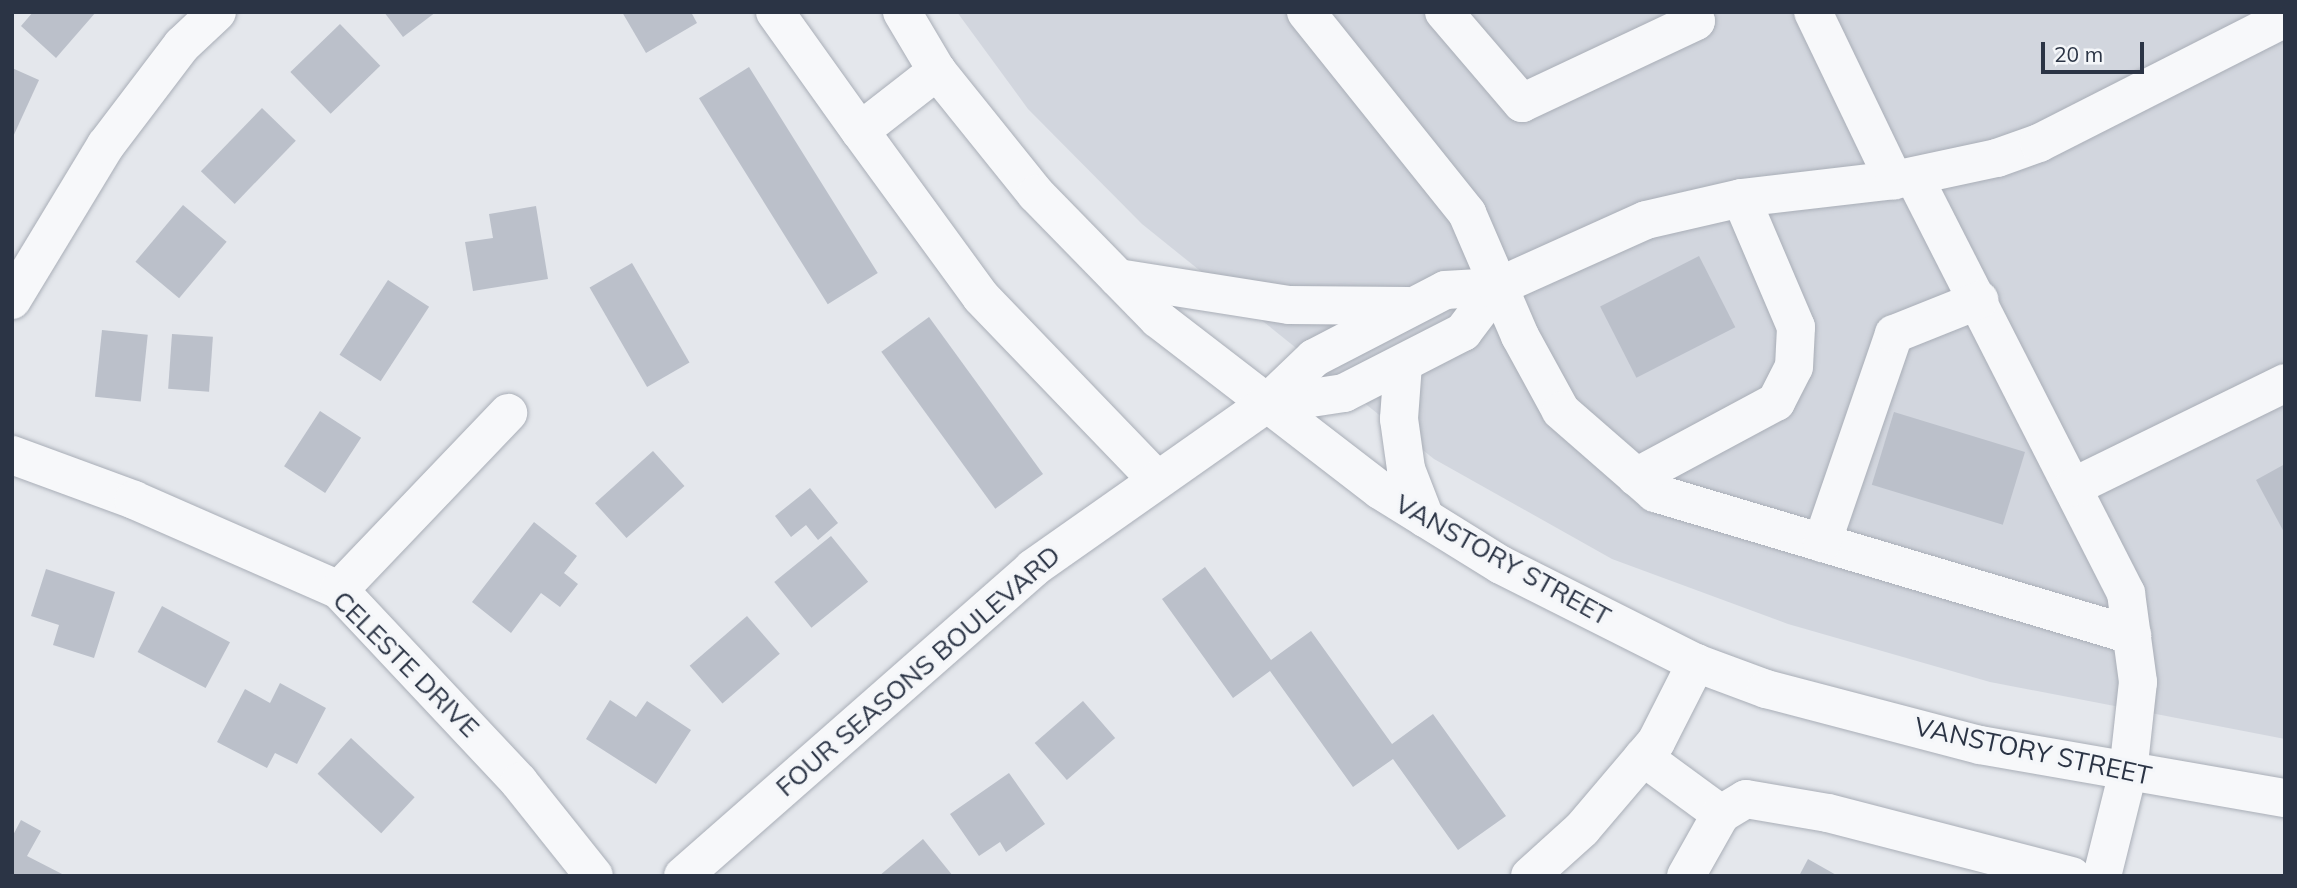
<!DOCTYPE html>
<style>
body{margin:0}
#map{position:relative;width:2297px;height:888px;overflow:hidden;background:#e4e7ec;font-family:Mulish,sans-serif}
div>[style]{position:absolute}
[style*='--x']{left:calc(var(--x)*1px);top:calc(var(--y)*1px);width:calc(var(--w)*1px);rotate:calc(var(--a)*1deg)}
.built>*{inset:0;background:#d2d6de}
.building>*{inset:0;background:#bbc0ca;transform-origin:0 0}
.roads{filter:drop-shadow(0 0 2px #a9aeb7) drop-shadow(0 0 2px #a9aeb7)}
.minor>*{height:38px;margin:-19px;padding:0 19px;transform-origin:19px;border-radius:19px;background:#f7f8fa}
span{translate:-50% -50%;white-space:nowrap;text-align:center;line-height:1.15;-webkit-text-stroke:6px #f4f6f9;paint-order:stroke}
.street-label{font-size:26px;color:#2b3445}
.frame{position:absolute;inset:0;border:14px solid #2b3445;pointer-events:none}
.scale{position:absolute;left:2041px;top:42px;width:103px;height:32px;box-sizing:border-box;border:4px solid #2b3445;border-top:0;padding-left:9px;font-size:21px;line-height:24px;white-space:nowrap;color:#2b3445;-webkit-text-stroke:5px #f4f6f9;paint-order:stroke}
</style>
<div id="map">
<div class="built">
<div style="clip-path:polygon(957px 12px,2285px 12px,2285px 739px,1990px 682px,1788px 624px,1612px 559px,1434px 459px,1142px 224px,1028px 109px)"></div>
</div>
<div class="building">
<div style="clip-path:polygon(33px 12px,96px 12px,56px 58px,21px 26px)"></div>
<div style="clip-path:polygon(384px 12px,436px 12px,403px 37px)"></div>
<div style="clip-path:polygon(622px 12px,691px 12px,697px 23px,646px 53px)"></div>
<div style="left:340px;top:24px;width:58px;height:69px;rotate:46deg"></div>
<div style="left:749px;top:67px;width:243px;height:59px;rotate:58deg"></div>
<div style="clip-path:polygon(12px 68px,39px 80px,12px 139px)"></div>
<div style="left:262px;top:108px;width:47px;height:88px;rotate:44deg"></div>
<div style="left:183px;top:205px;width:57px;height:74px;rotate:40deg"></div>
<div style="clip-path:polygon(536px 206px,548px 279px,473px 291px,465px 242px,493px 238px,489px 214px)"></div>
<div style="left:1699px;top:256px;width:80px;height:111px;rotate:63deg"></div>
<div style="left:632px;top:263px;width:115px;height:49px;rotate:60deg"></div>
<div style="left:388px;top:280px;width:49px;height:89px;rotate:33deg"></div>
<div style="left:929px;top:317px;width:194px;height:59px;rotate:54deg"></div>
<div style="left:102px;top:330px;width:46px;height:67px;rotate:6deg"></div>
<div style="left:172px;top:334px;width:41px;height:55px;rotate:4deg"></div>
<div style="left:320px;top:411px;width:49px;height:66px;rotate:33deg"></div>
<div style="left:1894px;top:412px;width:137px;height:76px;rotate:17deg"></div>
<div style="left:653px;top:451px;width:47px;height:78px;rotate:48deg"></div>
<div style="clip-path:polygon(2285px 464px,2285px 534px,2256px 480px)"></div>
<div style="clip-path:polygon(810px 488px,838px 523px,818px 540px,806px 525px,791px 537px,775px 516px)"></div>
<div style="clip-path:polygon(534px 522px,577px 556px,564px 573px,578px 584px,560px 607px,541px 593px,511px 633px,472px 602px)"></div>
<div style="left:831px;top:536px;width:59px;height:73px;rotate:51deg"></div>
<div style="clip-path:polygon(1205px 567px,1271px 660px,1311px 631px,1392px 744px,1433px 714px,1506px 816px,1458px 850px,1393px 759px,1353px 787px,1270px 671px,1233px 698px,1162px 599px)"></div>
<div style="clip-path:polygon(46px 569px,115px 592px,94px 658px,53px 645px,59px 625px,31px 616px)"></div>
<div style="left:162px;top:606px;width:77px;height:52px;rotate:28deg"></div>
<div style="left:747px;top:616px;width:50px;height:76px;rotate:49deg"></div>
<div style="clip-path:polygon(280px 683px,326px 708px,297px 764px,275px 753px,267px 768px,217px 742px,245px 689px,270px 703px)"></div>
<div style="clip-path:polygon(610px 700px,636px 717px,647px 701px,691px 730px,656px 784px,586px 739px)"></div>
<div style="left:1083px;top:701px;width:49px;height:64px;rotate:49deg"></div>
<div style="left:351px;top:738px;width:87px;height:49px;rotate:43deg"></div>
<div style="clip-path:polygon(1009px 773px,1045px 824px,1006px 852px,1000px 842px,979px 856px,950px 814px)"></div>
<div style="clip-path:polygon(21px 820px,41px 831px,27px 856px,66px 876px,12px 876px,12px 837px)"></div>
<div style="clip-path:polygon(923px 839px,953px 876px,879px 876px)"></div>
<div style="clip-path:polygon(1808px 859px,1838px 876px,1799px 876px)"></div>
</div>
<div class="roads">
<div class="minor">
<div style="--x:775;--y:12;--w:146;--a:54.5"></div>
<div style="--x:860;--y:131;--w:98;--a:-37.9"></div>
<div style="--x:902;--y:12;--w:69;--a:59.3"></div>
<div style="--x:937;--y:71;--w:158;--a:51.2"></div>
<div style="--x:1036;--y:194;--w:175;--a:45.7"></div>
<div style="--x:1158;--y:319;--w:280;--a:37.6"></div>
<div style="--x:1380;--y:490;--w:142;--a:31.8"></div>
<div style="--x:1501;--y:565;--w:218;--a:26.7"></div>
<div style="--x:1696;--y:663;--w:75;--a:20.4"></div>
<div style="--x:1766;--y:689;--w:221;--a:14.7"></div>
<div style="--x:1980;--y:745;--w:310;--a:9.9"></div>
<div style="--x:1306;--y:12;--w:258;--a:51.3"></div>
<div style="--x:1467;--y:213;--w:134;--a:66.7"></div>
<div style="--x:1520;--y:336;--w:85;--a:61.3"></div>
<div style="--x:1561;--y:411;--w:125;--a:41.1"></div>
<div style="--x:1655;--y:493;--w:498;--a:16.6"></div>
<div style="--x:1444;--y:12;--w:120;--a:49.4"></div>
<div style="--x:1522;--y:103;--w:192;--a:-25.2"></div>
<div style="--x:1696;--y:21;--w:10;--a:-114"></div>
<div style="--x:1813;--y:12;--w:187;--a:64.3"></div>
<div style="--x:860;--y:131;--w:205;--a:53.9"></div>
<div style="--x:981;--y:297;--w:254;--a:46.1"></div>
<div style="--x:1914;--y:177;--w:467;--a:63"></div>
<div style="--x:2126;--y:593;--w:90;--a:82.3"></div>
<div style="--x:2138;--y:682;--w:91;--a:96.3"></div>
<div style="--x:2128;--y:772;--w:107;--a:104"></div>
<div style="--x:1118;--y:278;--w:173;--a:9"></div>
<div style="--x:1289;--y:305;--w:119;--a:0.5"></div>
<div style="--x:12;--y:300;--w:181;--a:-58.8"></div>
<div style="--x:106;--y:145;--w:126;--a:-52.8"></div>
<div style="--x:182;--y:45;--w:48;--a:-43.3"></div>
<div style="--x:1403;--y:364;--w:55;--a:94.2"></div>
<div style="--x:1399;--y:419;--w:50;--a:82"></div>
<div style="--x:1406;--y:469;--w:53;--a:68.8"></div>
<div style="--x:1265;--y:405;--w:80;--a:-8.6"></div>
<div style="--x:1344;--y:393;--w:134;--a:-27.1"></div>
<div style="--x:1463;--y:332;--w:56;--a:-52.9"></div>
<div style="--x:12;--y:455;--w:130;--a:20.2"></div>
<div style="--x:134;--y:500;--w:224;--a:23.7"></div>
<div style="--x:339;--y:590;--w:263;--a:46.8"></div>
<div style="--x:519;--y:782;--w:120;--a:51.4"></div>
<div style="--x:1636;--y:477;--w:159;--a:-28.2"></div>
<div style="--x:1776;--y:402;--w:39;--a:-63"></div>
<div style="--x:1794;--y:367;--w:40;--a:-87.1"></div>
<div style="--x:1796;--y:327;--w:140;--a:-113.1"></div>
<div style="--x:2073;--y:487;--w:236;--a:-26.1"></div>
<div style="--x:1822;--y:543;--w:221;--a:-71"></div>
<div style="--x:1894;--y:334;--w:92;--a:-21.8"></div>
<div style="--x:339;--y:590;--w:245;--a:-46.3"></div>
<div style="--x:1643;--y:757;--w:97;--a:36.2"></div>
<div style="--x:683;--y:876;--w:466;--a:-41.3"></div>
<div style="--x:1033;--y:568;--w:284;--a:-35.1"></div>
<div style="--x:1265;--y:405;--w:68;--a:-43.8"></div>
<div style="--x:1314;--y:358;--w:148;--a:-27.4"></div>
<div style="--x:1445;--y:290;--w:52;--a:-3.3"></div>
<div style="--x:1497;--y:287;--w:163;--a:-24.2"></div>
<div style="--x:1646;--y:220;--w:98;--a:-13"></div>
<div style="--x:1741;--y:198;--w:154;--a:-6.7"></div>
<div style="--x:1894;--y:180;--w:105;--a:-12.1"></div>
<div style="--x:1997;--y:158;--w:45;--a:-19.7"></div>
<div style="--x:2039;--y:143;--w:276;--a:-26.9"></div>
<div style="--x:1530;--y:876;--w:70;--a:-42.1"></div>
<div style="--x:1582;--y:829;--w:114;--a:-49.6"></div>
<div style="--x:1656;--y:742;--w:89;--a:-63.1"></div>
<div style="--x:1686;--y:876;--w:71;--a:-60.6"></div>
<div style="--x:1721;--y:814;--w:29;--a:-31"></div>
<div style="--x:1746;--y:799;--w:83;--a:9.7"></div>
<div style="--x:1828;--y:813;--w:252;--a:14.5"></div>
</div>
</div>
<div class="street-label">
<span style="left:1503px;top:560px;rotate:29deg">VANSTORY STREET</span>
<span style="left:406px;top:664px;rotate:45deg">CELESTE DRIVE</span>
<span style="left:918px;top:671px;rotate:-41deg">FOUR SEASONS BOULEVARD</span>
<span style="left:2033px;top:751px;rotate:12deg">VANSTORY STREET</span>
</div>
<div class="frame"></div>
<div class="scale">20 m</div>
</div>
